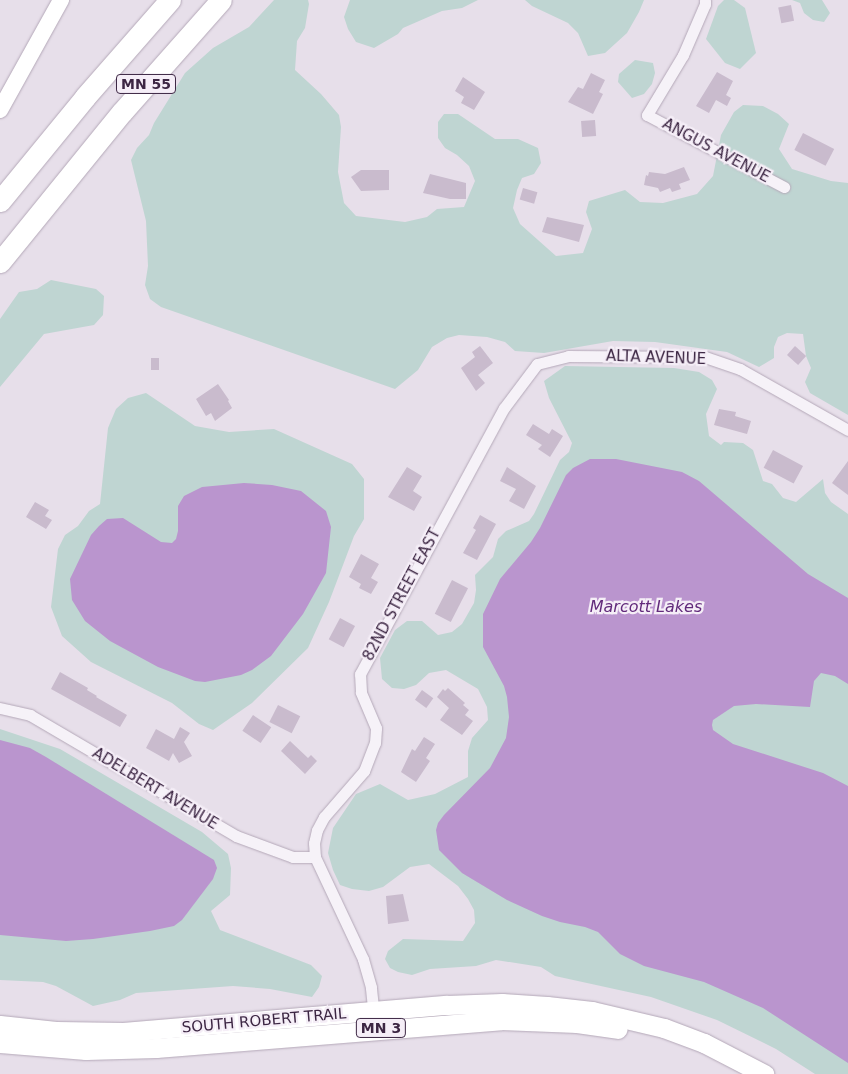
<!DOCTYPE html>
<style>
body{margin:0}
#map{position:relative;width:848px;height:1074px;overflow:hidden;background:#e7dfea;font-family:"DejaVu Sans",sans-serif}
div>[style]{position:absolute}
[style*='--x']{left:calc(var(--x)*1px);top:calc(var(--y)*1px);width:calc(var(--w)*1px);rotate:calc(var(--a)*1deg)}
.green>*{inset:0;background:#bfd5d2}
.water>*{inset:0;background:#ba95ce}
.building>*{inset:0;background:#c9bbcd;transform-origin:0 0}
.roads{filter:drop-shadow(0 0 1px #b4a8b8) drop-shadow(0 0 1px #b4a8b8)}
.street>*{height:11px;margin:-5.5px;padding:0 5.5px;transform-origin:5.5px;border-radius:5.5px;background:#f6f2f8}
.secondary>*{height:16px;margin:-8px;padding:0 8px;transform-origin:8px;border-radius:8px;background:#fff}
.primary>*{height:19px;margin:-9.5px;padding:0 9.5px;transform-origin:9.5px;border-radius:9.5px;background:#fff}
.highway>*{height:21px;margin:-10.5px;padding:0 10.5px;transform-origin:10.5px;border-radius:10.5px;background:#fff}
span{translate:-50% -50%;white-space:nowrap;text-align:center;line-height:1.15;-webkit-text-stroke:4.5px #f5eef7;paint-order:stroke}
.shield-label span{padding:1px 4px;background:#f5eef7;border:1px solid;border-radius:4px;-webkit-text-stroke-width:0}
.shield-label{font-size:14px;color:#3c2643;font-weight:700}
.street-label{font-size:15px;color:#3c2643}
.water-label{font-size:16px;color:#622b7b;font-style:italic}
</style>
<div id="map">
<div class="green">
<div style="clip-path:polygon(274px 0,308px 0,309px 4px,305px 28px,297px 41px,295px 70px,321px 94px,339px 115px,341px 127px,338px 172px,344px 203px,356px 216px,405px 222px,427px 217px,437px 209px,464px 207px,475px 181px,469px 166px,457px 155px,445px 148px,438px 138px,438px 122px,444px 114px,458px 114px,495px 139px,518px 139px,538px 148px,541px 163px,534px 174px,522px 178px,517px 190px,513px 208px,520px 224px,556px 256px,583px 253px,592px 229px,586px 212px,589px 201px,625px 190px,640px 202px,663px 203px,697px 194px,713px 176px,721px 135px,734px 112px,743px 105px,763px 106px,778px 114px,789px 124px,779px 149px,792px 169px,831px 181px,848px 183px,848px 415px,810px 393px,805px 382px,811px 368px,806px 356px,803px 334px,787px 333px,778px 337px,774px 347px,774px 358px,759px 367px,727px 352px,655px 342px,613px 341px,544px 353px,515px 351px,505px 342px,487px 337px,459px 335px,447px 338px,432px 347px,418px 370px,395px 389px,161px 307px,150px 299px,145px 285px,148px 266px,146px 221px,131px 160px,137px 148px,149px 135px,154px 123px,185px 73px,213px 48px,249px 27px)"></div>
<div style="clip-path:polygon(350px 0,478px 0,462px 8px,442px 11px,403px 28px,398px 34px,374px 48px,356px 42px,348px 29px,344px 17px)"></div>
<div style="clip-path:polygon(525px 0,644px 0,639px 12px,627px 33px,605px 53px,588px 56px,578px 33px,568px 23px,532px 6px)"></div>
<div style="clip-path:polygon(724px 0,734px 0,745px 8px,756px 53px,740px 69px,725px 63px,706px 39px,718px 6px)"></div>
<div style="clip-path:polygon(792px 0,822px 0,830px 13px,824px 22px,813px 20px,804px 13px,800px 3px)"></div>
<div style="clip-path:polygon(635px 60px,653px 63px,655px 73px,652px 84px,644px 94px,632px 98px,618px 82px,619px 74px)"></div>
<div style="clip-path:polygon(51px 280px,96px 289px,104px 296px,103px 315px,94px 325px,44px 334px,0 387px,0 319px,19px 292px,37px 289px)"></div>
<div style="clip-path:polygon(565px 366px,674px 368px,699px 372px,712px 380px,717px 389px,706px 414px,709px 436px,721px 445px,724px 442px,743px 443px,753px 450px,763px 481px,772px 484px,783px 498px,796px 502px,823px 479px,825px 493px,831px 502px,848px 514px,848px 1074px,815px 1074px,776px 1049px,717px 1020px,651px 997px,555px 976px,541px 967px,496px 960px,476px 966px,430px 969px,412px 975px,398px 972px,390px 968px,385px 959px,388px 951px,403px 939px,463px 941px,475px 923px,474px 910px,468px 899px,458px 886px,429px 864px,410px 867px,383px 887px,369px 891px,352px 889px,340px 885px,333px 870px,328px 853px,333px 828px,356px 794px,380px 784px,408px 800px,435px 794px,468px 777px,468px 751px,472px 738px,488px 720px,487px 707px,478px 689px,446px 670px,429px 673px,416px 685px,404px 689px,392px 688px,382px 679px,380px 658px,395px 630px,407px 621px,422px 621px,438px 635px,452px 632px,462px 624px,474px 603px,476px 590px,475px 575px,493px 557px,498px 539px,506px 531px,529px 521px,534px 514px,560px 460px,569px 452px,572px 443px,549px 398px,544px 381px)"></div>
<div style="clip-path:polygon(146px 393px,195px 426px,229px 432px,274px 429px,352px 464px,364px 479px,364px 519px,354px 536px,329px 602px,308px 648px,252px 703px,213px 730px,199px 724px,172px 703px,91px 662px,62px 636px,51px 607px,58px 549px,65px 535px,78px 526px,89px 511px,100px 504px,108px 428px,116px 409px,128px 398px)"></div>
<div style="clip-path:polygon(0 729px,60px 749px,202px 832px,228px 854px,231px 868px,230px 895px,211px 911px,220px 930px,311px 965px,322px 976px,319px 987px,312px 997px,270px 989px,233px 986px,136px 993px,120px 1000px,93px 1006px,56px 986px,43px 982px,0 980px)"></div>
</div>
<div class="water">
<div style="clip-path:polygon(590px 459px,616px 459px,682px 472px,699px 481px,808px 574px,848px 598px,848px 684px,835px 676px,821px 673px,814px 681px,810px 707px,756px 704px,734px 706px,713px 720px,712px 725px,713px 730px,733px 744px,823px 773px,848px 786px,848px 1063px,763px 1008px,704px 982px,644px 966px,620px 954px,598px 932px,585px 927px,560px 922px,542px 916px,507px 900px,462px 873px,439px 850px,436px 830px,438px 823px,444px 815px,490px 768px,506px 738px,509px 717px,507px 697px,504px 686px,483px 647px,483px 614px,500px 579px,531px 542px,540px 528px,566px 475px,573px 468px)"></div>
<div style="clip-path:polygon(244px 483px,272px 485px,301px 491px,326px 511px,331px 527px,326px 573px,303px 614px,271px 656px,252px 670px,241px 675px,205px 682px,195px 681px,158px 667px,110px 641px,85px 621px,72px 600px,70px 579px,91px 535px,99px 526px,107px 519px,123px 518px,161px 542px,172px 543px,176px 539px,178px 531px,178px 506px,184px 496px,202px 487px)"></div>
<div style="clip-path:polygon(0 740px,30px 748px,46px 757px,214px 860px,217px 868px,213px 879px,182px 920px,174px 926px,150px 931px,93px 939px,66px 941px,0 935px)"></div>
</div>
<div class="building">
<div style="left:791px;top:5px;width:16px;height:13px;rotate:79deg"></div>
<div style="clip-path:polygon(717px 72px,733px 81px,726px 95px,731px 98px,727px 106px,716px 100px,709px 113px,696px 106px)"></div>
<div style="clip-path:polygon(591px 73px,605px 80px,599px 92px,603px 94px,593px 114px,568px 102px,578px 87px,583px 89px)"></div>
<div style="clip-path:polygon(463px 77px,485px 92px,474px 110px,461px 103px,464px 97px,455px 91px)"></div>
<div style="left:595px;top:120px;width:16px;height:14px;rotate:86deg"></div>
<div style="left:803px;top:133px;width:35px;height:19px;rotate:27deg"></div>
<div style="clip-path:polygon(684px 167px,690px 180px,679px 184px,681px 189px,672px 192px,670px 188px,660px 192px,658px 188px,644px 185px,646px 175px,648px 176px,649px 172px,665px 174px)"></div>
<div style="clip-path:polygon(361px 170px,389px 170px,389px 190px,361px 191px,351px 177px)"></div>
<div style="clip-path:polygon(430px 174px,466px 183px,466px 199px,450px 199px,423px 193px)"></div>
<div style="left:523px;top:188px;width:15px;height:12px;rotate:16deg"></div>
<div style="clip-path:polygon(547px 217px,584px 225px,579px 242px,542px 232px)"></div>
<div style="clip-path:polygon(480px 346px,493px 363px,478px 375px,485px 383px,476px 391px,461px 368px,475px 357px,472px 352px)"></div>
<div style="left:795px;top:346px;width:15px;height:12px;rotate:42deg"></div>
<div style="left:151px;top:358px;width:8px;height:12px"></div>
<div style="clip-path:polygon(218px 384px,229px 400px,228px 401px,232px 408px,215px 421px,211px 413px,206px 416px,196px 399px)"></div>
<div style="clip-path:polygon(719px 409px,736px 412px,735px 416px,751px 421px,747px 434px,714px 425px)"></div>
<div style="clip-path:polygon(533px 424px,549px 434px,552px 429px,563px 436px,550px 457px,538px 449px,542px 445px,526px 435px)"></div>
<div style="left:773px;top:450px;width:34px;height:20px;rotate:28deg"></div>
<div style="clip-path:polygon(848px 461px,848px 495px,832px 483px)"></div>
<div style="clip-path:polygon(407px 467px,422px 476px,413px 491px,422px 497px,414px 511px,388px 497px)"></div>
<div style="clip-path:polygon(507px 467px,536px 486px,524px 509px,509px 501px,516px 489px,500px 481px)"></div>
<div style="clip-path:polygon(35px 502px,49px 510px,45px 516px,52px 520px,46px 529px,26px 517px)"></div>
<div style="clip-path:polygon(480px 515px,496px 524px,477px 560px,463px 553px,476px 530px,473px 528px)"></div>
<div style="clip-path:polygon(361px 554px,379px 564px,371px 578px,378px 582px,371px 594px,359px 588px,361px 584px,349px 577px)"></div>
<div style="left:452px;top:580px;width:18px;height:38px;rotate:27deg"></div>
<div style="left:340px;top:618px;width:17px;height:24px;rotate:28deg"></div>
<div style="clip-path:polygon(60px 672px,88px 688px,87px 690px,97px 696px,96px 697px,127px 715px,120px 727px,51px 689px)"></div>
<div style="clip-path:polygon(448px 688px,465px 703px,463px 705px,469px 710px,465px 715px,473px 721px,462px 735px,440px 720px,449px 708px,437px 697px,443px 689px,445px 691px)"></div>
<div style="left:422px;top:690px;width:14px;height:12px;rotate:36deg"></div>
<div style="left:278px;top:705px;width:25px;height:19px;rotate:27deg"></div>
<div style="left:253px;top:715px;width:22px;height:19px;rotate:34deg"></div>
<div style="clip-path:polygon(180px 727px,190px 733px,184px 742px,192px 756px,179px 763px,173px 753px,169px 761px,146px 748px,156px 729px,174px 739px)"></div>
<div style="clip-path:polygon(424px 737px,435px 744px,426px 758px,430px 761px,416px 782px,401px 772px,412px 749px,415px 751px)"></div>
<div style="clip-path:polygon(290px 741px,308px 758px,311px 755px,317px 761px,305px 774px,281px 751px)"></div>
<div style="clip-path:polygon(403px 894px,409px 921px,388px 924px,386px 896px)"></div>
</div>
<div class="roads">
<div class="street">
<div style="--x:705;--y:0;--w:4;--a:90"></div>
<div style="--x:705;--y:4;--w:56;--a:113.3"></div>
<div style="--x:683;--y:55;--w:70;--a:121"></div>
<div style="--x:647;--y:115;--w:155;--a:27.7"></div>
<div style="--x:0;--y:708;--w:31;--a:13"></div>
<div style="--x:30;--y:715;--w:239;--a:30.4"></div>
<div style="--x:236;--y:836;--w:61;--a:20.2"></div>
<div style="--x:293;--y:857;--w:22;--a:0"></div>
<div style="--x:374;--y:1017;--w:30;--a:-96"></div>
<div style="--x:371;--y:987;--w:29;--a:-106"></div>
<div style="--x:363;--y:959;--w:113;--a:-115.2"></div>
<div style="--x:315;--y:857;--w:14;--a:-94"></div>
<div style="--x:314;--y:843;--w:13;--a:-77"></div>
<div style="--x:317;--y:830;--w:15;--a:-62"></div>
<div style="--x:324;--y:817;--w:61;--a:-49"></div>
<div style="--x:364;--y:771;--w:30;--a:-69"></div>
<div style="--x:375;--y:743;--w:15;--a:-86"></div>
<div style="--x:376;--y:728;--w:39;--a:-113"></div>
<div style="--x:361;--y:692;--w:18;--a:-93"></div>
<div style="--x:360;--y:674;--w:302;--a:-61.6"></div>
<div style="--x:504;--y:408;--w:55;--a:-53.1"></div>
<div style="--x:537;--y:364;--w:32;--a:-14"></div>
<div style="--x:568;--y:356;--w:137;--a:0.4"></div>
<div style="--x:705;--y:357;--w:37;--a:19"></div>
<div style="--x:740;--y:369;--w:124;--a:29.5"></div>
</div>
<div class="secondary">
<div style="--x:0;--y:110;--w:126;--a:-61"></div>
</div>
<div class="primary">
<div style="--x:0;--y:1025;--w:56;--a:6.1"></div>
<div style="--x:56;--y:1031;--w:67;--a:0.9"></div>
<div style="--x:123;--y:1032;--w:325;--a:-4.8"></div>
<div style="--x:447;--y:1005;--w:55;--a:-2.1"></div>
<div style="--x:502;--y:1003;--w:45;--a:3.8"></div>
<div style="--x:547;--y:1006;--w:45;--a:6.3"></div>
<div style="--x:592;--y:1011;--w:74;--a:13.3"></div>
<div style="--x:664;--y:1028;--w:43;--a:20.6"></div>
<div style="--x:704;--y:1043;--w:68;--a:27.3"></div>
<div style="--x:0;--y:1043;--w:86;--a:4.7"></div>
<div style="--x:86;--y:1050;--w:70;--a:-1.6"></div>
<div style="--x:156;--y:1048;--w:346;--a:-4.6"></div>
<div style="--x:501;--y:1020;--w:76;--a:2.3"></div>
<div style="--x:577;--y:1023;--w:41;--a:8.3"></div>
</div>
<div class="highway">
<div style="--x:0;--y:201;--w:134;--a:-50.7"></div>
<div style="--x:85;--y:97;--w:129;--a:-48.8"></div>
<div style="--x:0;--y:262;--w:193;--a:-50.9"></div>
<div style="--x:122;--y:112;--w:149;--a:-48.5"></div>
</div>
</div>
<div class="shield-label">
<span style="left:146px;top:84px">MN 55</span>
<span style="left:381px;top:1028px">MN 3</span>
</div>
<div class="street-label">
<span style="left:716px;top:151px;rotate:28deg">ANGUS AVENUE</span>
<span style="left:656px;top:358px;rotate:2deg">ALTA AVENUE</span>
<span style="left:402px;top:595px;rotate:-62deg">82ND STREET EAST</span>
<span style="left:155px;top:789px;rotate:31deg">ADELBERT AVENUE</span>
<span style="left:264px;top:1021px;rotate:-5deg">SOUTH ROBERT TRAIL</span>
</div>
<div class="water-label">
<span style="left:646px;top:607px">Marcott Lakes</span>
</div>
</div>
